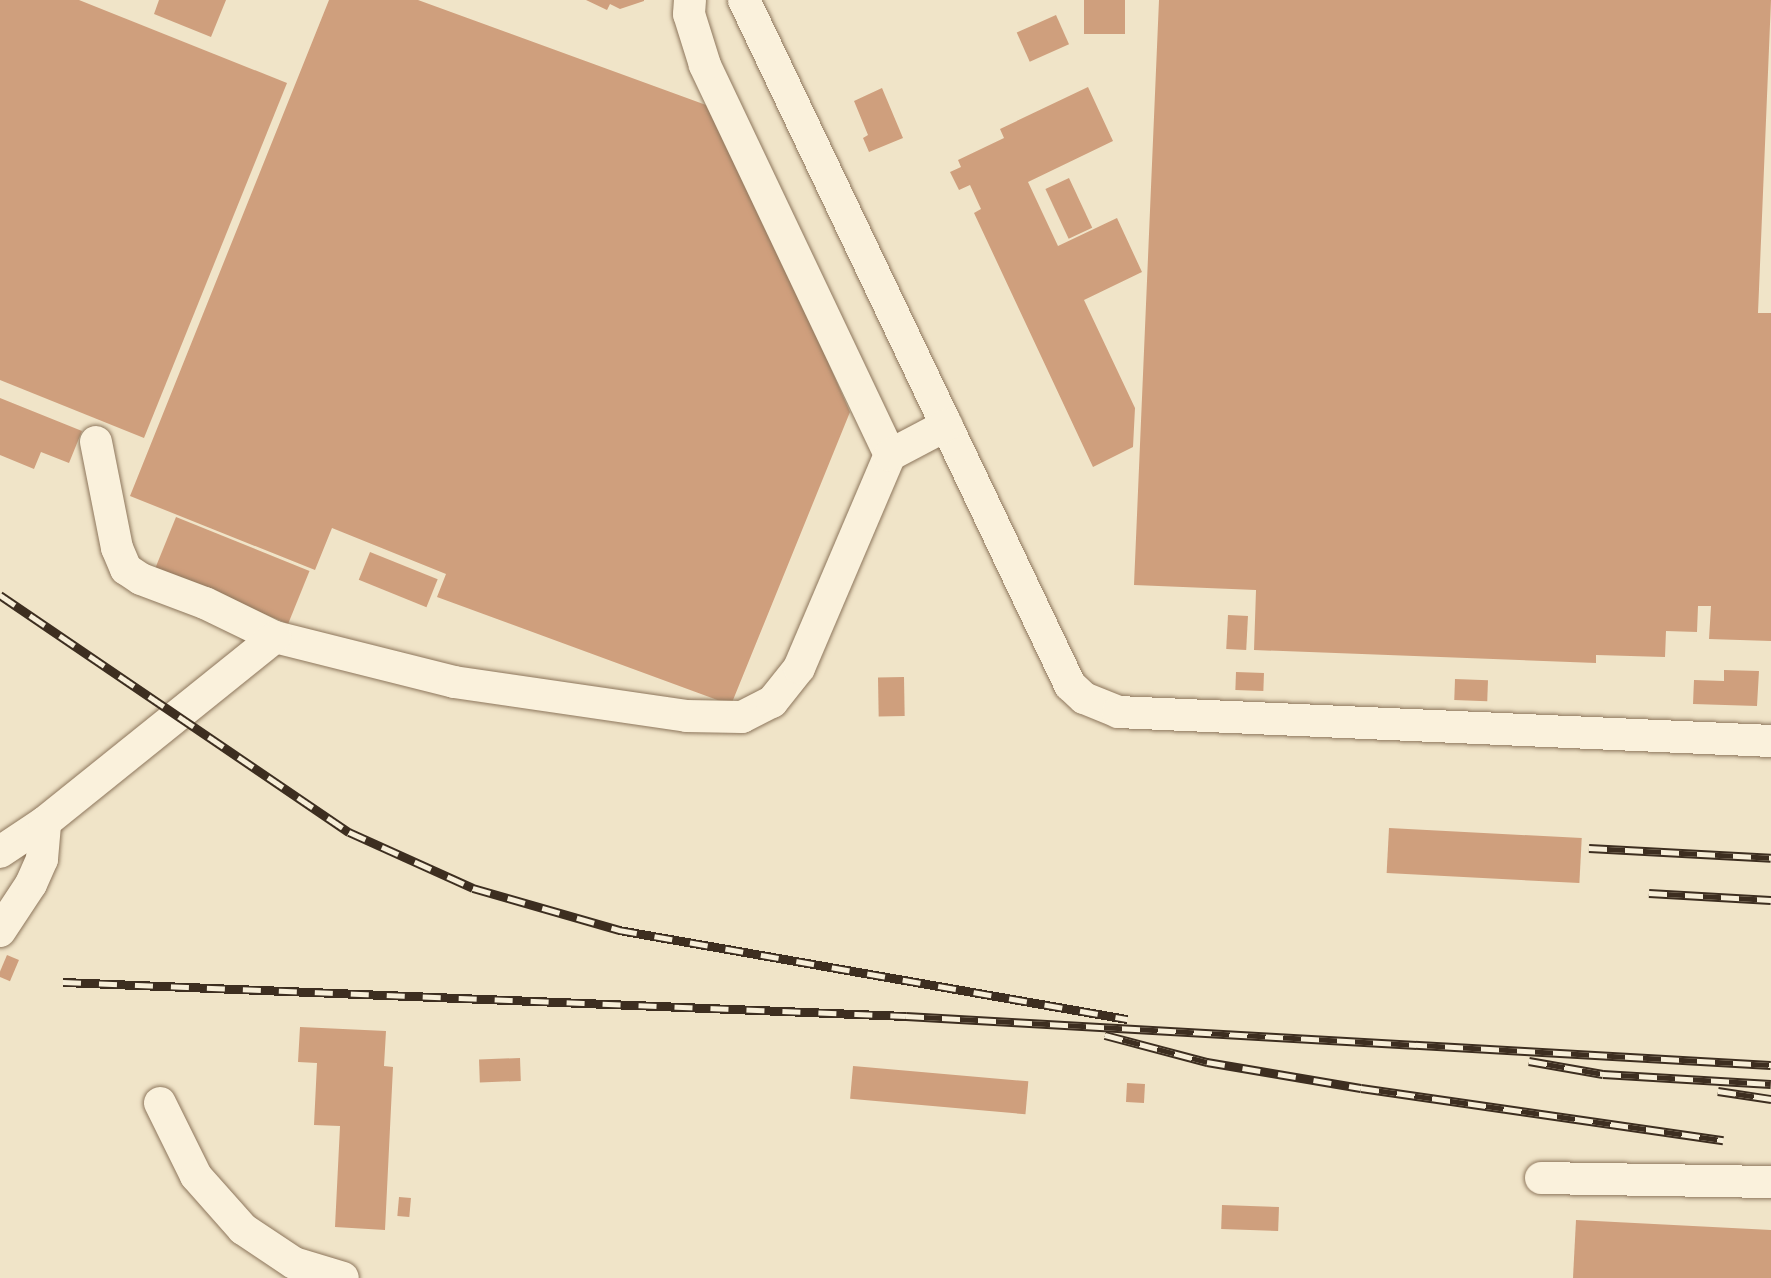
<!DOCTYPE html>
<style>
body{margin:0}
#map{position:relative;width:1771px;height:1278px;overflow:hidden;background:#f0e4c8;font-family:"Roboto Serif",serif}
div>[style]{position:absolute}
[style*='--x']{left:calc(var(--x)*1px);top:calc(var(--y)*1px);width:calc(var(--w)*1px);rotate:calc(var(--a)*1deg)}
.building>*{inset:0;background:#cf9f7d;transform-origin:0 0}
.roads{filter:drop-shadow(0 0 2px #8d765c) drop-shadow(0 0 2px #8d765c)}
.minor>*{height:32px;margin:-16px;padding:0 16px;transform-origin:16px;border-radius:16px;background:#faf1dc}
.rail>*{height:9px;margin-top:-4.5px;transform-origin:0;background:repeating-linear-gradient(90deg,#f7eed8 0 18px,#3d2e20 0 36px);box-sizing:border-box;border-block:2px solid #3d2e20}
span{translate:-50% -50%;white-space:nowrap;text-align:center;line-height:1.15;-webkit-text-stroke:7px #f7eed8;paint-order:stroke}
</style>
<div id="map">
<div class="building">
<div style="clip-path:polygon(0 0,79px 0,287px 83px,144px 438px,0 380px)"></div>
<div style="clip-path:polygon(159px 0,226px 0,211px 37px,154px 14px)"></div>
<div style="clip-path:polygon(329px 0,418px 0,717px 109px,850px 412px,731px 705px,437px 597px,446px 574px,332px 528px,315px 570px,130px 496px)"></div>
<div style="clip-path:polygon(586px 0,644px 0,644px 1px,620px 9px,610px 4px,607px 10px)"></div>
<div style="left:1084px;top:0;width:41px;height:34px"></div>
<div style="clip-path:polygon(1159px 0,1771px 0,1758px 313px,1771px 313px,1771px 641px,1709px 639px,1711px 606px,1698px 606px,1697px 632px,1666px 631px,1665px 657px,1596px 655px,1596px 663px,1254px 650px,1256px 590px,1134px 585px)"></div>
<div style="left:1056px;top:15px;width:32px;height:43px;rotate:66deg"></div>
<div style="clip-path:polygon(1088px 87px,1113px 141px,1028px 182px,1058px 246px,1117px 218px,1142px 272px,1084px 300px,1135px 408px,1133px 447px,1093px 467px,974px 213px,981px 209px,970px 185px,959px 190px,950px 172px,961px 167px,958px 160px,1004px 138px,1000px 129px)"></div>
<div style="clip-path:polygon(882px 88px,903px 138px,869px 152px,863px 138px,868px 135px,854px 101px)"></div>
<div style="left:1069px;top:178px;width:55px;height:26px;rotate:65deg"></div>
<div style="clip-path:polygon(0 398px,82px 431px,69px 463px,41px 452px,34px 469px,0 455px)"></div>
<div style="left:176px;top:517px;width:144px;height:57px;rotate:22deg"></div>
<div style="left:370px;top:552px;width:73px;height:30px;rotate:22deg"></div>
<div style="left:1228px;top:615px;width:20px;height:34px;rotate:3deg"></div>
<div style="clip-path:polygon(1724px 670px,1759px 671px,1757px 706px,1693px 704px,1694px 680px,1724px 681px)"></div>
<div style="left:1236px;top:672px;width:28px;height:18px;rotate:2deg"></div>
<div style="left:904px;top:677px;width:39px;height:26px;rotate:89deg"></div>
<div style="left:1455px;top:679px;width:33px;height:21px;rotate:2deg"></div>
<div style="left:1389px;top:828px;width:193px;height:45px;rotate:3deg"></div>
<div style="left:7px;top:955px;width:13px;height:23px;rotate:23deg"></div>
<div style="clip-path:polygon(300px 1027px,386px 1031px,384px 1066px,393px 1067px,385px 1230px,335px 1227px,340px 1126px,314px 1125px,317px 1063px,298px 1062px)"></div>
<div style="left:520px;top:1058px;width:23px;height:41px;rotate:88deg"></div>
<div style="left:853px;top:1066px;width:176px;height:33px;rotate:5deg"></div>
<div style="left:1127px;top:1083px;width:18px;height:19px;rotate:3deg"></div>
<div style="left:399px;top:1197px;width:12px;height:19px;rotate:5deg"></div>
<div style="left:1222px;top:1205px;width:57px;height:24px;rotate:2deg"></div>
<div style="clip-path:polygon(1576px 1220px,1771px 1230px,1771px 1278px,1573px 1278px)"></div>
</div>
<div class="roads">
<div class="minor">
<div style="--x:744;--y:0;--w:759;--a:64.55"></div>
<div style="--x:1070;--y:685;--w:19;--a:43"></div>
<div style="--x:1084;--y:698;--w:37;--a:22"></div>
<div style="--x:1118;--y:712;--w:654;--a:2.54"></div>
<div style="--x:96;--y:442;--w:108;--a:78.8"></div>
<div style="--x:117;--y:548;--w:23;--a:67"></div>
<div style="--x:126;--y:569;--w:18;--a:34"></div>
<div style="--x:141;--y:579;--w:68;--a:20.6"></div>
<div style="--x:205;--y:603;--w:78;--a:25.9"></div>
<div style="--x:275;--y:637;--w:185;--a:14.1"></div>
<div style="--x:454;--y:682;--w:234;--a:8.3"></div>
<div style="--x:686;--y:716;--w:56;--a:1"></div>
<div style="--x:742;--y:717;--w:34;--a:-27"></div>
<div style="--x:772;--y:702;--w:43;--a:-51.5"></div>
<div style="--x:799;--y:668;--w:232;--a:-66.9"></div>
<div style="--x:890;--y:455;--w:432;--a:-115.4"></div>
<div style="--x:705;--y:65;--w:53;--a:-107.4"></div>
<div style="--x:689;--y:14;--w:14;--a:-86"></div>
<div style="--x:890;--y:455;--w:64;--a:-27.8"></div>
<div style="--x:0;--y:852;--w:54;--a:-33.7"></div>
<div style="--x:45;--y:822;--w:295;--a:-38.8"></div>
<div style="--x:0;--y:931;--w:56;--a:-56.6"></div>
<div style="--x:31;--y:884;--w:27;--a:-66"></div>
<div style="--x:42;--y:859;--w:37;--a:-85"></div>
<div style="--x:160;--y:1103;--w:81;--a:63.7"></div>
<div style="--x:196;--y:1176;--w:71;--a:48.4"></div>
<div style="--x:243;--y:1229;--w:61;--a:33.7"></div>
<div style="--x:294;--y:1263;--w:51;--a:17"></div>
<div style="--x:1541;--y:1178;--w:230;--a:1"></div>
</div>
</div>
<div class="rail">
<div style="--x:0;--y:595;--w:422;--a:34.2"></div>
<div style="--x:349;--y:832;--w:136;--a:24.3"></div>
<div style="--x:473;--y:888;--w:152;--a:16"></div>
<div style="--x:619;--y:930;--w:516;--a:9.94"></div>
<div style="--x:1589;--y:848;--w:182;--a:3.1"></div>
<div style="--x:1649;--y:893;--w:122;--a:3.3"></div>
<div style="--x:63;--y:982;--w:844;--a:2.31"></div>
<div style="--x:906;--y:1016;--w:866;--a:3.24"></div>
<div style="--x:1105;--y:1035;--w:106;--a:14.8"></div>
<div style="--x:1207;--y:1062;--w:156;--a:9.6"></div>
<div style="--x:1361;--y:1088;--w:366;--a:8.2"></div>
<div style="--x:1529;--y:1061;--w:75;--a:10"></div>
<div style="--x:1603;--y:1074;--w:168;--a:3.4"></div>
<div style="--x:1718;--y:1091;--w:54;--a:8.6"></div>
</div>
</div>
